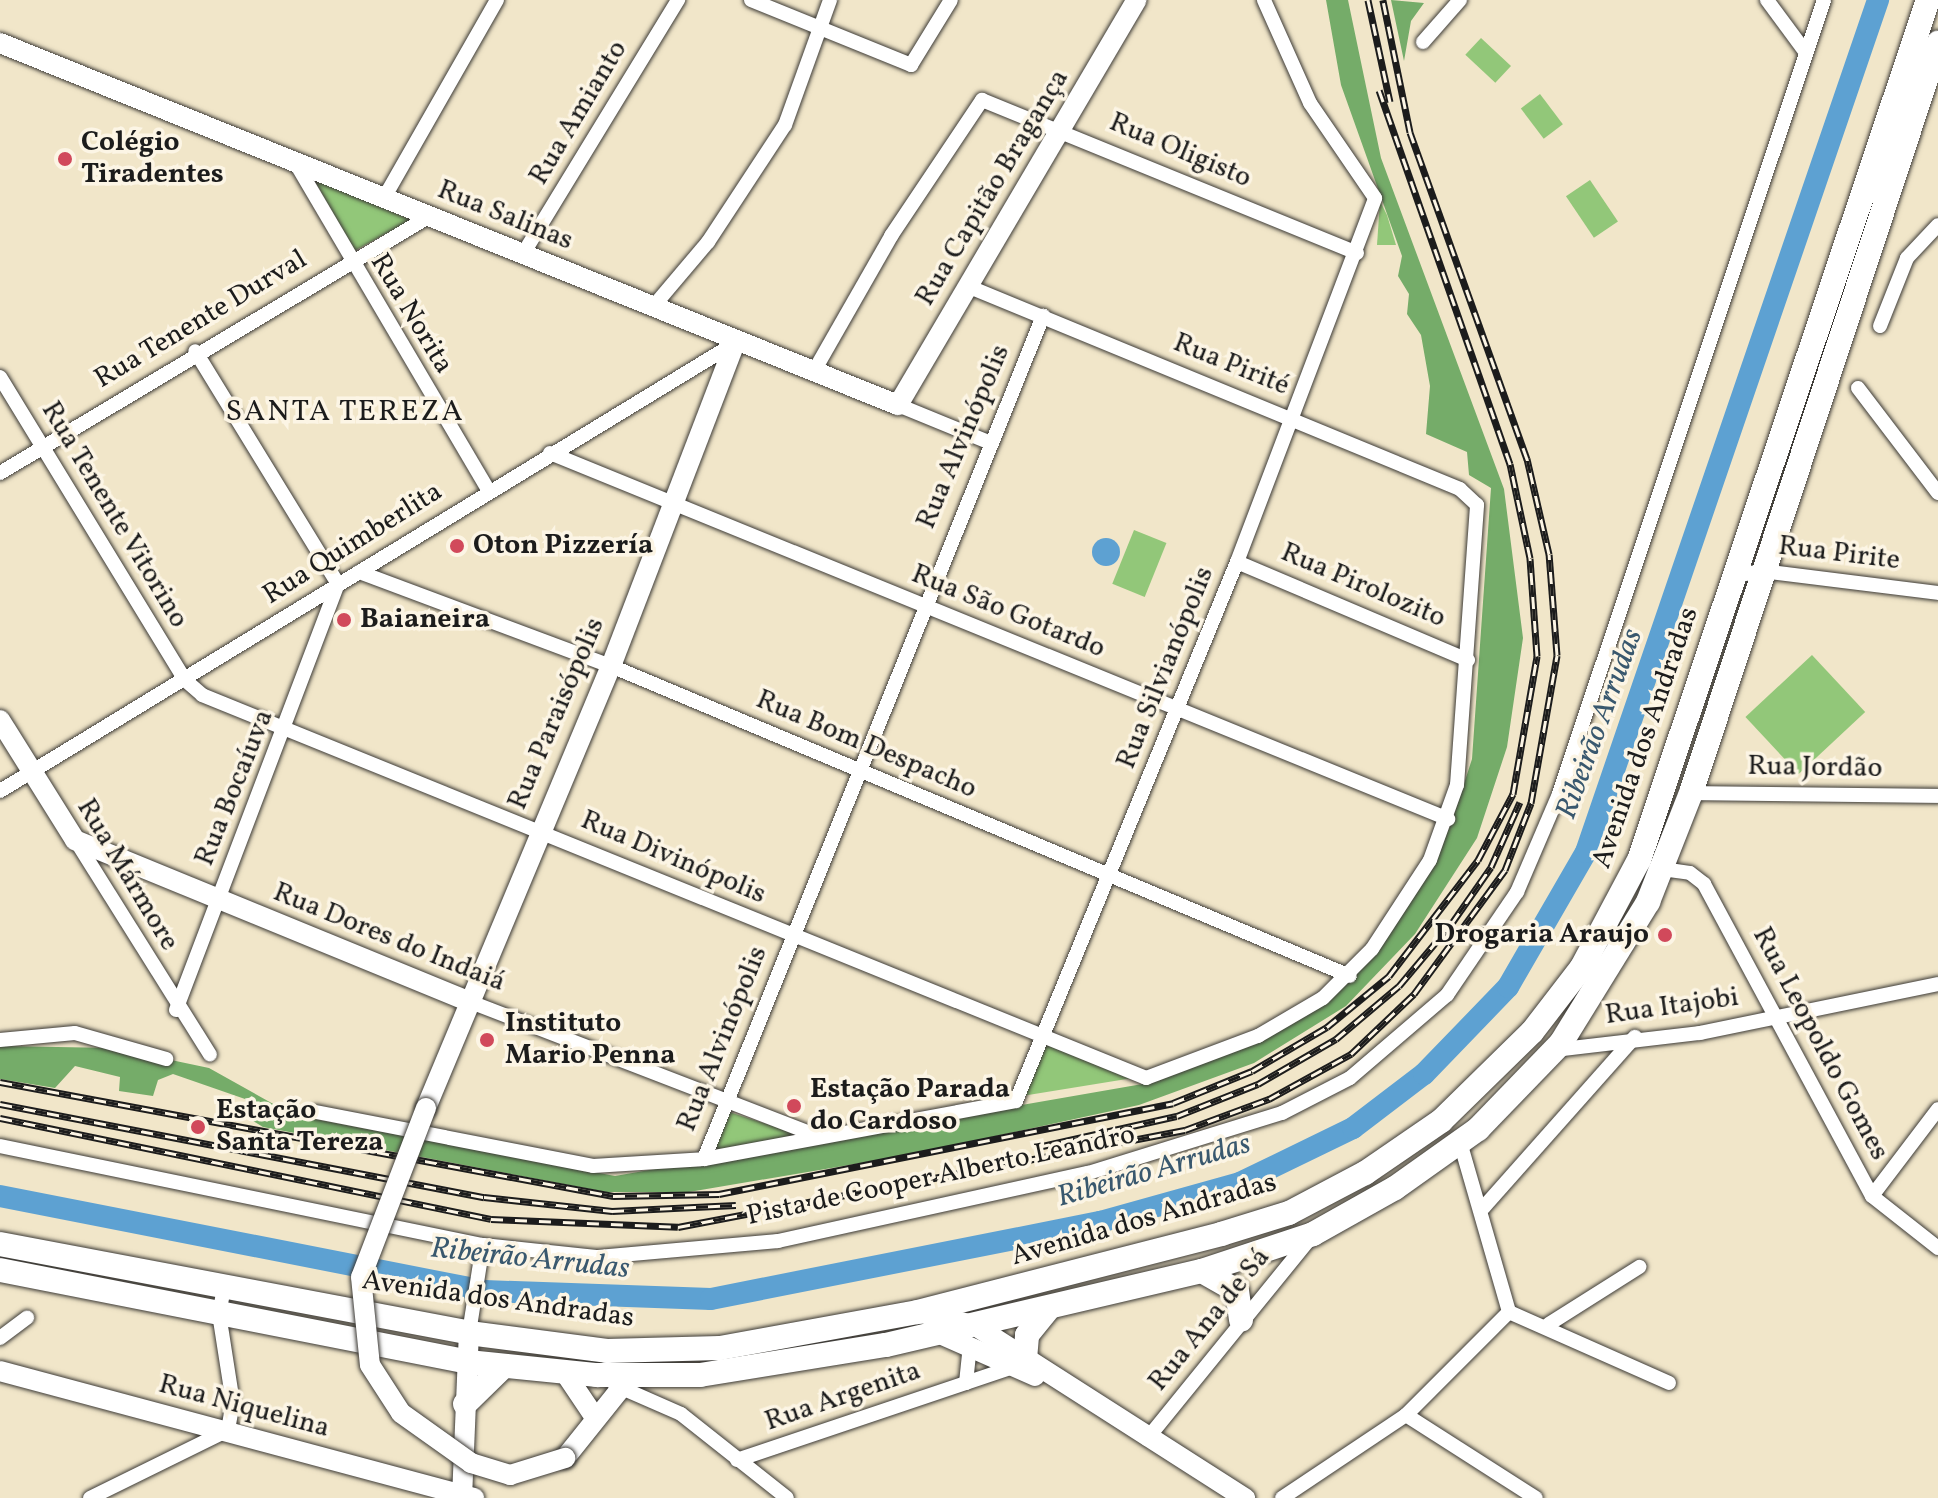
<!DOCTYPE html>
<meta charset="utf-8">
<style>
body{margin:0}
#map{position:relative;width:1938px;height:1498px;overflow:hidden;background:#f1e6c9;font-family:Vollkorn,serif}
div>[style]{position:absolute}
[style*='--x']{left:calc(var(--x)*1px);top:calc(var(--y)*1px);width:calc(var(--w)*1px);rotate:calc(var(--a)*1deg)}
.green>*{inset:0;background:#92c779;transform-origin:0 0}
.forest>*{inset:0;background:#75ac69}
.water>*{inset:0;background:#5da1d2}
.round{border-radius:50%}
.river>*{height:22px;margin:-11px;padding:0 11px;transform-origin:11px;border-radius:11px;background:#5da1d2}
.roads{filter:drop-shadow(0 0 2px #3c3a36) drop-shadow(0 0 2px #3c3a36)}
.street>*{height:14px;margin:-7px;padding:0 7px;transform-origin:7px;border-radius:7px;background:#fff}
.secondary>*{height:20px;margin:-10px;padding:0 10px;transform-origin:10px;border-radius:10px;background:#fff}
.primary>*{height:24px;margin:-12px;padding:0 12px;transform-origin:12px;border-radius:12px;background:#fff}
.rail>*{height:7px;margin-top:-3.5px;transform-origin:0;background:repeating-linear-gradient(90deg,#fcf5e5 0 12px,#1c1c1c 0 24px);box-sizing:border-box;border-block:2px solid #1c1c1c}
.bridges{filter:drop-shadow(0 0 2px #3c3a36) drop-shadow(0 0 2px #3c3a36)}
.secondary-bridge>*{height:20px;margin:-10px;padding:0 10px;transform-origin:10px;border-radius:10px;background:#fff}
.dots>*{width:22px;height:22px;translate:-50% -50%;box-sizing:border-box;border:4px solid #fcf5e5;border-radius:50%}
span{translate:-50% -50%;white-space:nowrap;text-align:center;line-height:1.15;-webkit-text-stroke:7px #fcf5e5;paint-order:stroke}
.street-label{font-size:28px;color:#1c1c1c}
.poi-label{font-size:28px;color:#1c1c1c;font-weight:700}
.left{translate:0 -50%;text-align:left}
.right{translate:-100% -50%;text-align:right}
.neighbourhood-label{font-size:30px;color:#1c1c1c;letter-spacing:2px}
.water-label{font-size:30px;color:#39586e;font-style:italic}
</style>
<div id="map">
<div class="green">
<div style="left:1481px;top:38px;width:41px;height:23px;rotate:43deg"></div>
<div style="left:1540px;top:94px;width:38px;height:24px;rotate:53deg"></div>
<div style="clip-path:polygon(314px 179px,411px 220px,354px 251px)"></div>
<div style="left:1590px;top:180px;width:50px;height:29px;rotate:56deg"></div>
<div style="clip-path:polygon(1380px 201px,1387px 215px,1396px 245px,1377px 245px)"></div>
<div style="left:1134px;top:530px;width:35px;height:58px;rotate:22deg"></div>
<div style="left:1812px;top:655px;width:78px;height:91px;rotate:47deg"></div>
<div style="clip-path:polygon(1046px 1045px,1139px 1077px,1022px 1096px)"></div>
<div style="clip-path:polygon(723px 1110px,804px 1136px,709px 1153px)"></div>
</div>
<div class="forest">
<div style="clip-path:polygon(1326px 0,1348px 0,1381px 158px,1504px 489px,1523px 638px,1507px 747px,1477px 838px,1415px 934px,1346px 1006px,1254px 1063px,1139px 1105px,914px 1154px,689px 1192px,606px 1192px,263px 1127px,247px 1117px,245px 1099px,173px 1074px,158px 1080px,153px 1096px,119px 1091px,120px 1077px,75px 1066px,55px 1088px,0 1079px,0 1046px,114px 1048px,209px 1068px,293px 1115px,615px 1176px,1154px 1082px,1291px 1025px,1351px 978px,1419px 883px,1450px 827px,1472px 759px,1491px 488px,1469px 475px,1467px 452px,1426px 434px,1430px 386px,1421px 335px,1407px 314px,1409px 294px,1398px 276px,1402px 256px,1341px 85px)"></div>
<div style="clip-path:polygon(1391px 0,1424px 3px,1411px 21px,1404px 61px)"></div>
</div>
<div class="water">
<div class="round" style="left:1092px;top:538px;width:28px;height:28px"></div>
</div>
<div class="river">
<div style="--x:0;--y:1196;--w:493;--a:11.1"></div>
<div style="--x:484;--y:1291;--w:227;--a:2"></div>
<div style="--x:711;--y:1299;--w:397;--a:-11.2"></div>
<div style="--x:1100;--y:1222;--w:145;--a:-15.6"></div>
<div style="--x:1240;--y:1183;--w:126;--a:-26"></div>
<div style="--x:1353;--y:1128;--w:89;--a:-37.3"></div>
<div style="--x:1424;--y:1074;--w:121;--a:-46"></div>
<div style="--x:1508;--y:987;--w:156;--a:-60"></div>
<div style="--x:1586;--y:852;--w:901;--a:-71.08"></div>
</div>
<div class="roads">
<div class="street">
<div style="--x:751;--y:0;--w:173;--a:22.1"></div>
<div style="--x:911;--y:65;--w:76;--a:-58.4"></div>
<div style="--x:1767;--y:0;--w:62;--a:53.5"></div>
<div style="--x:1423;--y:42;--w:56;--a:-48.6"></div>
<div style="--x:295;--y:162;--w:381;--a:59.5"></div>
<div style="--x:384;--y:198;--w:228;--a:-60.3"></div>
<div style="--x:523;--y:254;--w:298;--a:-58.6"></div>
<div style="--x:653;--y:307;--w:85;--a:-49.8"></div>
<div style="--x:708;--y:242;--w:140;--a:-56.7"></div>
<div style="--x:785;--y:125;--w:133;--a:-70.2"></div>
<div style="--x:1880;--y:326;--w:73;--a:-68.3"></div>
<div style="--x:1907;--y:258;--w:45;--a:-46.8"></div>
<div style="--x:813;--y:373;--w:158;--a:-60.3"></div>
<div style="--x:891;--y:236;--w:164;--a:-56.2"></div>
<div style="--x:982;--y:100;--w:405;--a:22.2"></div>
<div style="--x:0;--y:377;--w:355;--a:58.6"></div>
<div style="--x:185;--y:680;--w:23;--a:41"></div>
<div style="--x:202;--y:695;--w:1019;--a:22.08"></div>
<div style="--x:1146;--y:1078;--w:120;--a:-20.6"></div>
<div style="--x:1258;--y:1036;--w:75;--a:-30.3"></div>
<div style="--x:1323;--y:998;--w:69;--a:-45"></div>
<div style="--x:1372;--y:949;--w:106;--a:-56.9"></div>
<div style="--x:1430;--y:860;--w:80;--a:-70.2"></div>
<div style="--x:1457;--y:785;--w:281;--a:-85.9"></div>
<div style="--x:1477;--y:505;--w:23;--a:-137"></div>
<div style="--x:1460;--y:489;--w:533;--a:-157.62"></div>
<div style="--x:1858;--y:388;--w:132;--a:52.7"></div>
<div style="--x:898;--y:405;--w:97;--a:22.3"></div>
<div style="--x:550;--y:453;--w:970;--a:22.17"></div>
<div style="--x:0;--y:473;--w:501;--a:-30.87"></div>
<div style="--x:1237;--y:562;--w:251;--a:23"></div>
<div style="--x:359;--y:572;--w:269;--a:20.5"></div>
<div style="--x:611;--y:666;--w:801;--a:22.76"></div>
<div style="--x:1734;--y:576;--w:28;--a:-10"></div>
<div style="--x:1762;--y:571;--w:177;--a:7.1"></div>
<div style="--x:0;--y:791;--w:861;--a:-31.36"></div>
<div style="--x:1691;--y:793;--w:247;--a:0.7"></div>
<div style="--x:76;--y:841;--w:252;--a:57.9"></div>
<div style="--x:1662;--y:869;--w:28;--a:8"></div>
<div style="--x:1690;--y:873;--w:18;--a:38"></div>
<div style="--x:1704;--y:884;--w:354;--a:61.7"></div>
<div style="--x:1872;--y:1196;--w:84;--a:38.2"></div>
<div style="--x:468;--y:1001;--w:372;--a:21.1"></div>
<div style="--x:176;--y:1010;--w:456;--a:-69.2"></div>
<div style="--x:338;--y:584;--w:273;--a:-121.5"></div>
<div style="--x:0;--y:1040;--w:75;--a:-5.3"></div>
<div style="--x:75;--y:1033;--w:95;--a:15.9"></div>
<div style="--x:1555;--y:1050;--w:146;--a:-6.7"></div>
<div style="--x:1700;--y:1033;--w:243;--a:-11.6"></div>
<div style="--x:316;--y:1112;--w:282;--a:11"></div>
<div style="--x:593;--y:1166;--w:111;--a:-3.6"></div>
<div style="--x:704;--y:1159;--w:317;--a:-10.5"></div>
<div style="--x:1016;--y:1101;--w:583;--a:-67.71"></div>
<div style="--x:1237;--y:562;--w:389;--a:-69.2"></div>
<div style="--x:1375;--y:198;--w:115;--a:-124.4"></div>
<div style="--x:1310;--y:103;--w:113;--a:-114.1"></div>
<div style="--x:1460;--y:1142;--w:177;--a:73.9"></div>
<div style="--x:0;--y:1146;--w:493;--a:11.6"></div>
<div style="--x:483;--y:1245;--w:116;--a:6"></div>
<div style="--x:598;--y:1257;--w:181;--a:-5.1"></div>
<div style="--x:778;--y:1241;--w:317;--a:-12.4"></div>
<div style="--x:1088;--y:1173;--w:203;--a:-17.2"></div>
<div style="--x:1282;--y:1113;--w:76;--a:-27.2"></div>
<div style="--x:1350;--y:1078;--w:128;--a:-40.6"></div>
<div style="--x:1447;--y:995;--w:125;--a:-55.8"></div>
<div style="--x:1517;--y:892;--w:107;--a:-66.8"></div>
<div style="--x:1559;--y:794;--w:837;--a:-71.54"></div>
<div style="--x:704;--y:1159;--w:909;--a:-68.09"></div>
<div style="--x:1872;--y:1196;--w:109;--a:-52.8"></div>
<div style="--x:1483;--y:1208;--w:229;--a:-48.4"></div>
<div style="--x:1509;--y:1312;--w:175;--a:23.9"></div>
<div style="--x:1549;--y:1324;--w:107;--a:-32.3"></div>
<div style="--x:469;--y:1333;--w:89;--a:-81"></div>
<div style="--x:0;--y:1338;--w:34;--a:-37"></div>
<div style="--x:966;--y:1383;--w:38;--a:-84"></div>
<div style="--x:615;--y:1385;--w:72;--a:23.7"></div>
<div style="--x:681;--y:1414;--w:135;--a:38.4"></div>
<div style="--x:1406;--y:1415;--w:154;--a:32.6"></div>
<div style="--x:1147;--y:1439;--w:260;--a:-50.9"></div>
<div style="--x:737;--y:1460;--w:291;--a:-18.6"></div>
<div style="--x:90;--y:1498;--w:154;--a:-26.2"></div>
<div style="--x:228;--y:1430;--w:27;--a:-80"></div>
<div style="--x:233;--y:1403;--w:90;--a:-98.9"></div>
<div style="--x:219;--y:1314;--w:26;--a:-79"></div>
<div style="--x:1282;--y:1498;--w:149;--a:-33.8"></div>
<div style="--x:1406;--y:1415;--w:146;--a:-45"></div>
</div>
<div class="secondary">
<div style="--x:0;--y:43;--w:968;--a:21.96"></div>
<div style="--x:898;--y:405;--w:470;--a:-59.5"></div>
<div style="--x:0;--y:720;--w:142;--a:58"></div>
<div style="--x:75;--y:840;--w:425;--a:22.3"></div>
<div style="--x:426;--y:1108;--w:479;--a:-67.3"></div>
<div style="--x:611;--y:666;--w:348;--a:-69"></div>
<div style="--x:921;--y:1313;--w:54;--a:12.8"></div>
<div style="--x:974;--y:1325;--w:322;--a:32.6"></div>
<div style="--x:938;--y:1333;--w:106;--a:23.9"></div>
<div style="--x:0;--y:1371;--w:491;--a:15"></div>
<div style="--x:565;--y:1373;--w:52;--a:56"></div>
<div style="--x:565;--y:1458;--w:90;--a:-51.3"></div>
<div style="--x:462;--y:1498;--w:165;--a:-87.6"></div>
</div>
<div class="primary">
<div style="--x:0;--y:1244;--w:477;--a:10.7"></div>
<div style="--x:469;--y:1333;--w:139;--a:7.4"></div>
<div style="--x:607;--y:1351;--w:113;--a:-1.5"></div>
<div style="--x:720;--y:1348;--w:201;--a:-10.3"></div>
<div style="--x:918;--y:1312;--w:313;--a:-14.4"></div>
<div style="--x:1221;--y:1234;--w:71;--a:-17.2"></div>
<div style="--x:1289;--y:1213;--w:86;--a:-27.8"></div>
<div style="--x:1365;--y:1173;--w:92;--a:-34.4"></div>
<div style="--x:1441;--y:1121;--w:127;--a:-44.4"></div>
<div style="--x:1532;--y:1032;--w:82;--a:-52.4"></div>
<div style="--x:1582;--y:967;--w:121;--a:-62"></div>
<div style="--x:1639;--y:860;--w:907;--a:-71.43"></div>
<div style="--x:0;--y:1270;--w:477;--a:11.1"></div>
<div style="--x:468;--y:1362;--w:130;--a:5.8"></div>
<div style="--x:597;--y:1375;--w:103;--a:0"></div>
<div style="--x:700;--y:1375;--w:188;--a:-9.2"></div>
<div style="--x:886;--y:1345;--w:325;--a:-13.2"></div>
<div style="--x:1202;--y:1271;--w:117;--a:-18.4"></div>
<div style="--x:1313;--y:1234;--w:94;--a:-29.3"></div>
<div style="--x:1395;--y:1188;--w:102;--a:-35.4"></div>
<div style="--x:1478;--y:1129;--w:120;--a:-46"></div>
<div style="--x:1561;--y:1043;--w:166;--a:-58.3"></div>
<div style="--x:1648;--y:902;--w:117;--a:-68.5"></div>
<div style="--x:1691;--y:793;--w:790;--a:-71.77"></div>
<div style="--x:1202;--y:1271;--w:40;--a:29.7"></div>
<div style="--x:1237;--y:1291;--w:29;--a:82"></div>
<div style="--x:1025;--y:1359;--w:24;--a:-85"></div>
<div style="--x:1027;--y:1335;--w:32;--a:-51"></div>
<div style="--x:465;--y:1404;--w:54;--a:-44.3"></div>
</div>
</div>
<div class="rail">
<div style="--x:1368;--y:0;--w:104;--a:77.8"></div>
<div style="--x:0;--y:1082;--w:624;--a:10.53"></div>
<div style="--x:613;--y:1196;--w:106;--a:-1.1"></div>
<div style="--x:719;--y:1194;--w:463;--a:-11.3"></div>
<div style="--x:1173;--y:1103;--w:85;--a:-22.1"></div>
<div style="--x:1252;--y:1071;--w:87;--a:-30.4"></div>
<div style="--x:1327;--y:1027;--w:80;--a:-39.4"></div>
<div style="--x:1389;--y:976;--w:146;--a:-52.5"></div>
<div style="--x:1478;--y:860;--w:75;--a:-62.1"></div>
<div style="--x:1513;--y:794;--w:140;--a:-80.1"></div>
<div style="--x:1537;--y:656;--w:98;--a:-94.1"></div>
<div style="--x:1530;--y:558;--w:96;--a:-102"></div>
<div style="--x:1510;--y:464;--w:396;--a:-109.3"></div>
<div style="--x:0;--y:1104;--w:493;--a:10.9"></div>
<div style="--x:484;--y:1197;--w:129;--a:6.2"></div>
<div style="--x:612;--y:1211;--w:124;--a:-2.8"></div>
<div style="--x:0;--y:1118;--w:501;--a:11.62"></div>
<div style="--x:491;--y:1219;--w:187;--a:2.4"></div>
<div style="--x:678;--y:1227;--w:516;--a:-10.83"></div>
<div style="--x:1185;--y:1130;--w:90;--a:-20.3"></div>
<div style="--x:1269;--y:1099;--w:94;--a:-28.8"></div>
<div style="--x:1351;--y:1054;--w:87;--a:-43.6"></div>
<div style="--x:1414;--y:994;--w:154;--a:-53.7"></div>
<div style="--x:1505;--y:870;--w:72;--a:-68.8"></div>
<div style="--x:1531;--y:803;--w:150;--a:-80"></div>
<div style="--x:1557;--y:655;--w:101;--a:-94.5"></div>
<div style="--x:1549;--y:554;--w:98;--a:-103"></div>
<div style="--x:1527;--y:459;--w:347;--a:-109.7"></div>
<div style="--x:1410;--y:132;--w:135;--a:-101.6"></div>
<div style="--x:1038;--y:1147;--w:142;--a:-12.6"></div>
<div style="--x:1177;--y:1116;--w:87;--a:-21.6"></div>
<div style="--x:1258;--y:1084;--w:90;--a:-30"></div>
<div style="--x:1336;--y:1039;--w:82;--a:-40.1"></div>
<div style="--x:1399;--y:986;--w:82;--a:-49.9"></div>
<div style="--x:1452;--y:923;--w:68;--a:-55.1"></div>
<div style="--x:1491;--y:867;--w:71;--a:-66"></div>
</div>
<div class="bridges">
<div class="secondary-bridge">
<div style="--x:426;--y:1108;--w:181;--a:111"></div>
<div style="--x:361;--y:1277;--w:88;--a:84.2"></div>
<div style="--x:370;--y:1365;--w:57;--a:57.1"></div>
<div style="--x:401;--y:1413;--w:86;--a:35.5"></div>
<div style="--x:471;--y:1463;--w:41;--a:17.1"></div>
<div style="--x:510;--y:1475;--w:58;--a:-17.2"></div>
</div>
</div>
<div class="dots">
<div style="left:65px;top:159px;background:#d1495b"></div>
<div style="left:457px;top:546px;background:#d1495b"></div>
<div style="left:344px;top:620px;background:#d1495b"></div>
<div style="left:1665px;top:935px;background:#d1495b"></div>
<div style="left:487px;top:1040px;background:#d1495b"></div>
<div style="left:794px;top:1106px;background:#d1495b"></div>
<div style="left:198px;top:1127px;background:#d1495b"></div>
</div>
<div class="street-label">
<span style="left:579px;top:113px;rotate:-59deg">Rua Amianto</span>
<span style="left:1180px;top:151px;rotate:23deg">Rua Oligisto</span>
<span style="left:993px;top:188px;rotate:-59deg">Rua Capitão Bragança</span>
<span style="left:505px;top:216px;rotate:22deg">Rua Salinas</span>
<span style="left:411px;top:314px;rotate:59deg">Rua Norita</span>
<span style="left:201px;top:320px;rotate:-31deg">Rua Tenente Durval</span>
<span style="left:1231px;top:365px;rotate:22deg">Rua Pirité</span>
<span style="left:964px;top:437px;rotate:-67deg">Rua Alvinópolis</span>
<span style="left:114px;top:515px;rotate:59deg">Rua Tenente Vitorino</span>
<span style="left:353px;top:544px;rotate:-32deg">Rua Quimberlita</span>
<span style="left:1839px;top:554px;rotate:7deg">Rua Pirite</span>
<span style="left:1363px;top:586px;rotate:23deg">Rua Pirolozito</span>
<span style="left:1008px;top:612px;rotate:22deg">Rua São Gotardo</span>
<span style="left:1166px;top:668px;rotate:-68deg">Rua Silvianópolis</span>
<span style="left:557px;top:714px;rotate:-67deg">Rua Paraisópolis</span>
<span style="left:1646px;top:738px;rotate:-71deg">Avenida dos Andradas</span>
<span style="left:866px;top:745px;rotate:23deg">Rua Bom Despacho</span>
<span style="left:1815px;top:768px;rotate:1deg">Rua Jordão</span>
<span style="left:235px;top:788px;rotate:-68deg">Rua Bocaíuva</span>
<span style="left:673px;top:858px;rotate:23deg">Rua Divinópolis</span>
<span style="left:127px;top:875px;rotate:59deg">Rua Mármore</span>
<span style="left:389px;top:938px;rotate:22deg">Rua Dores do Indaiá</span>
<span style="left:1672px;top:1007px;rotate:-8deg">Rua Itajobi</span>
<span style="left:723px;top:1039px;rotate:-68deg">Rua Alvinópolis</span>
<span style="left:1820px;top:1044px;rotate:62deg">Rua Leopoldo Gomes</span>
<span style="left:941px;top:1176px;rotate:-12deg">Pista de Cooper Alberto Leandro</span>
<span style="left:1144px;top:1220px;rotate:-16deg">Avenida dos Andradas</span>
<span style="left:498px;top:1300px;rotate:8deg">Avenida dos Andradas</span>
<span style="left:1210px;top:1320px;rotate:-51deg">Rua Ana de Sá</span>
<span style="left:843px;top:1397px;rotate:-19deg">Rua Argenita</span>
<span style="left:244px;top:1407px;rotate:15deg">Rua Niquelina</span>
</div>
<div class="poi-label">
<span class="left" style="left:81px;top:159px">Colégio<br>Tiradentes</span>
<span class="left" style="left:473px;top:546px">Oton Pizzería</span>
<span class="left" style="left:360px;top:620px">Baianeira</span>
<span class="right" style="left:1649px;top:935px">Drogaria Araujo</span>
<span class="left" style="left:505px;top:1040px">Instituto<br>Mario Penna</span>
<span class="left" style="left:810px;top:1106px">Estação Parada<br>do Cardoso</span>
<span class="left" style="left:216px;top:1127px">Estação<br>Santa Tereza</span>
</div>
<div class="neighbourhood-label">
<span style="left:345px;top:412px">SANTA TEREZA</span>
</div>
<div class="water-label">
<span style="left:1600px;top:724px;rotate:-70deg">Ribeirão Arrudas</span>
<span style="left:1154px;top:1171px;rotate:-16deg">Ribeirão Arrudas</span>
<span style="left:530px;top:1259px;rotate:6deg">Ribeirão Arrudas</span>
</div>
</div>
